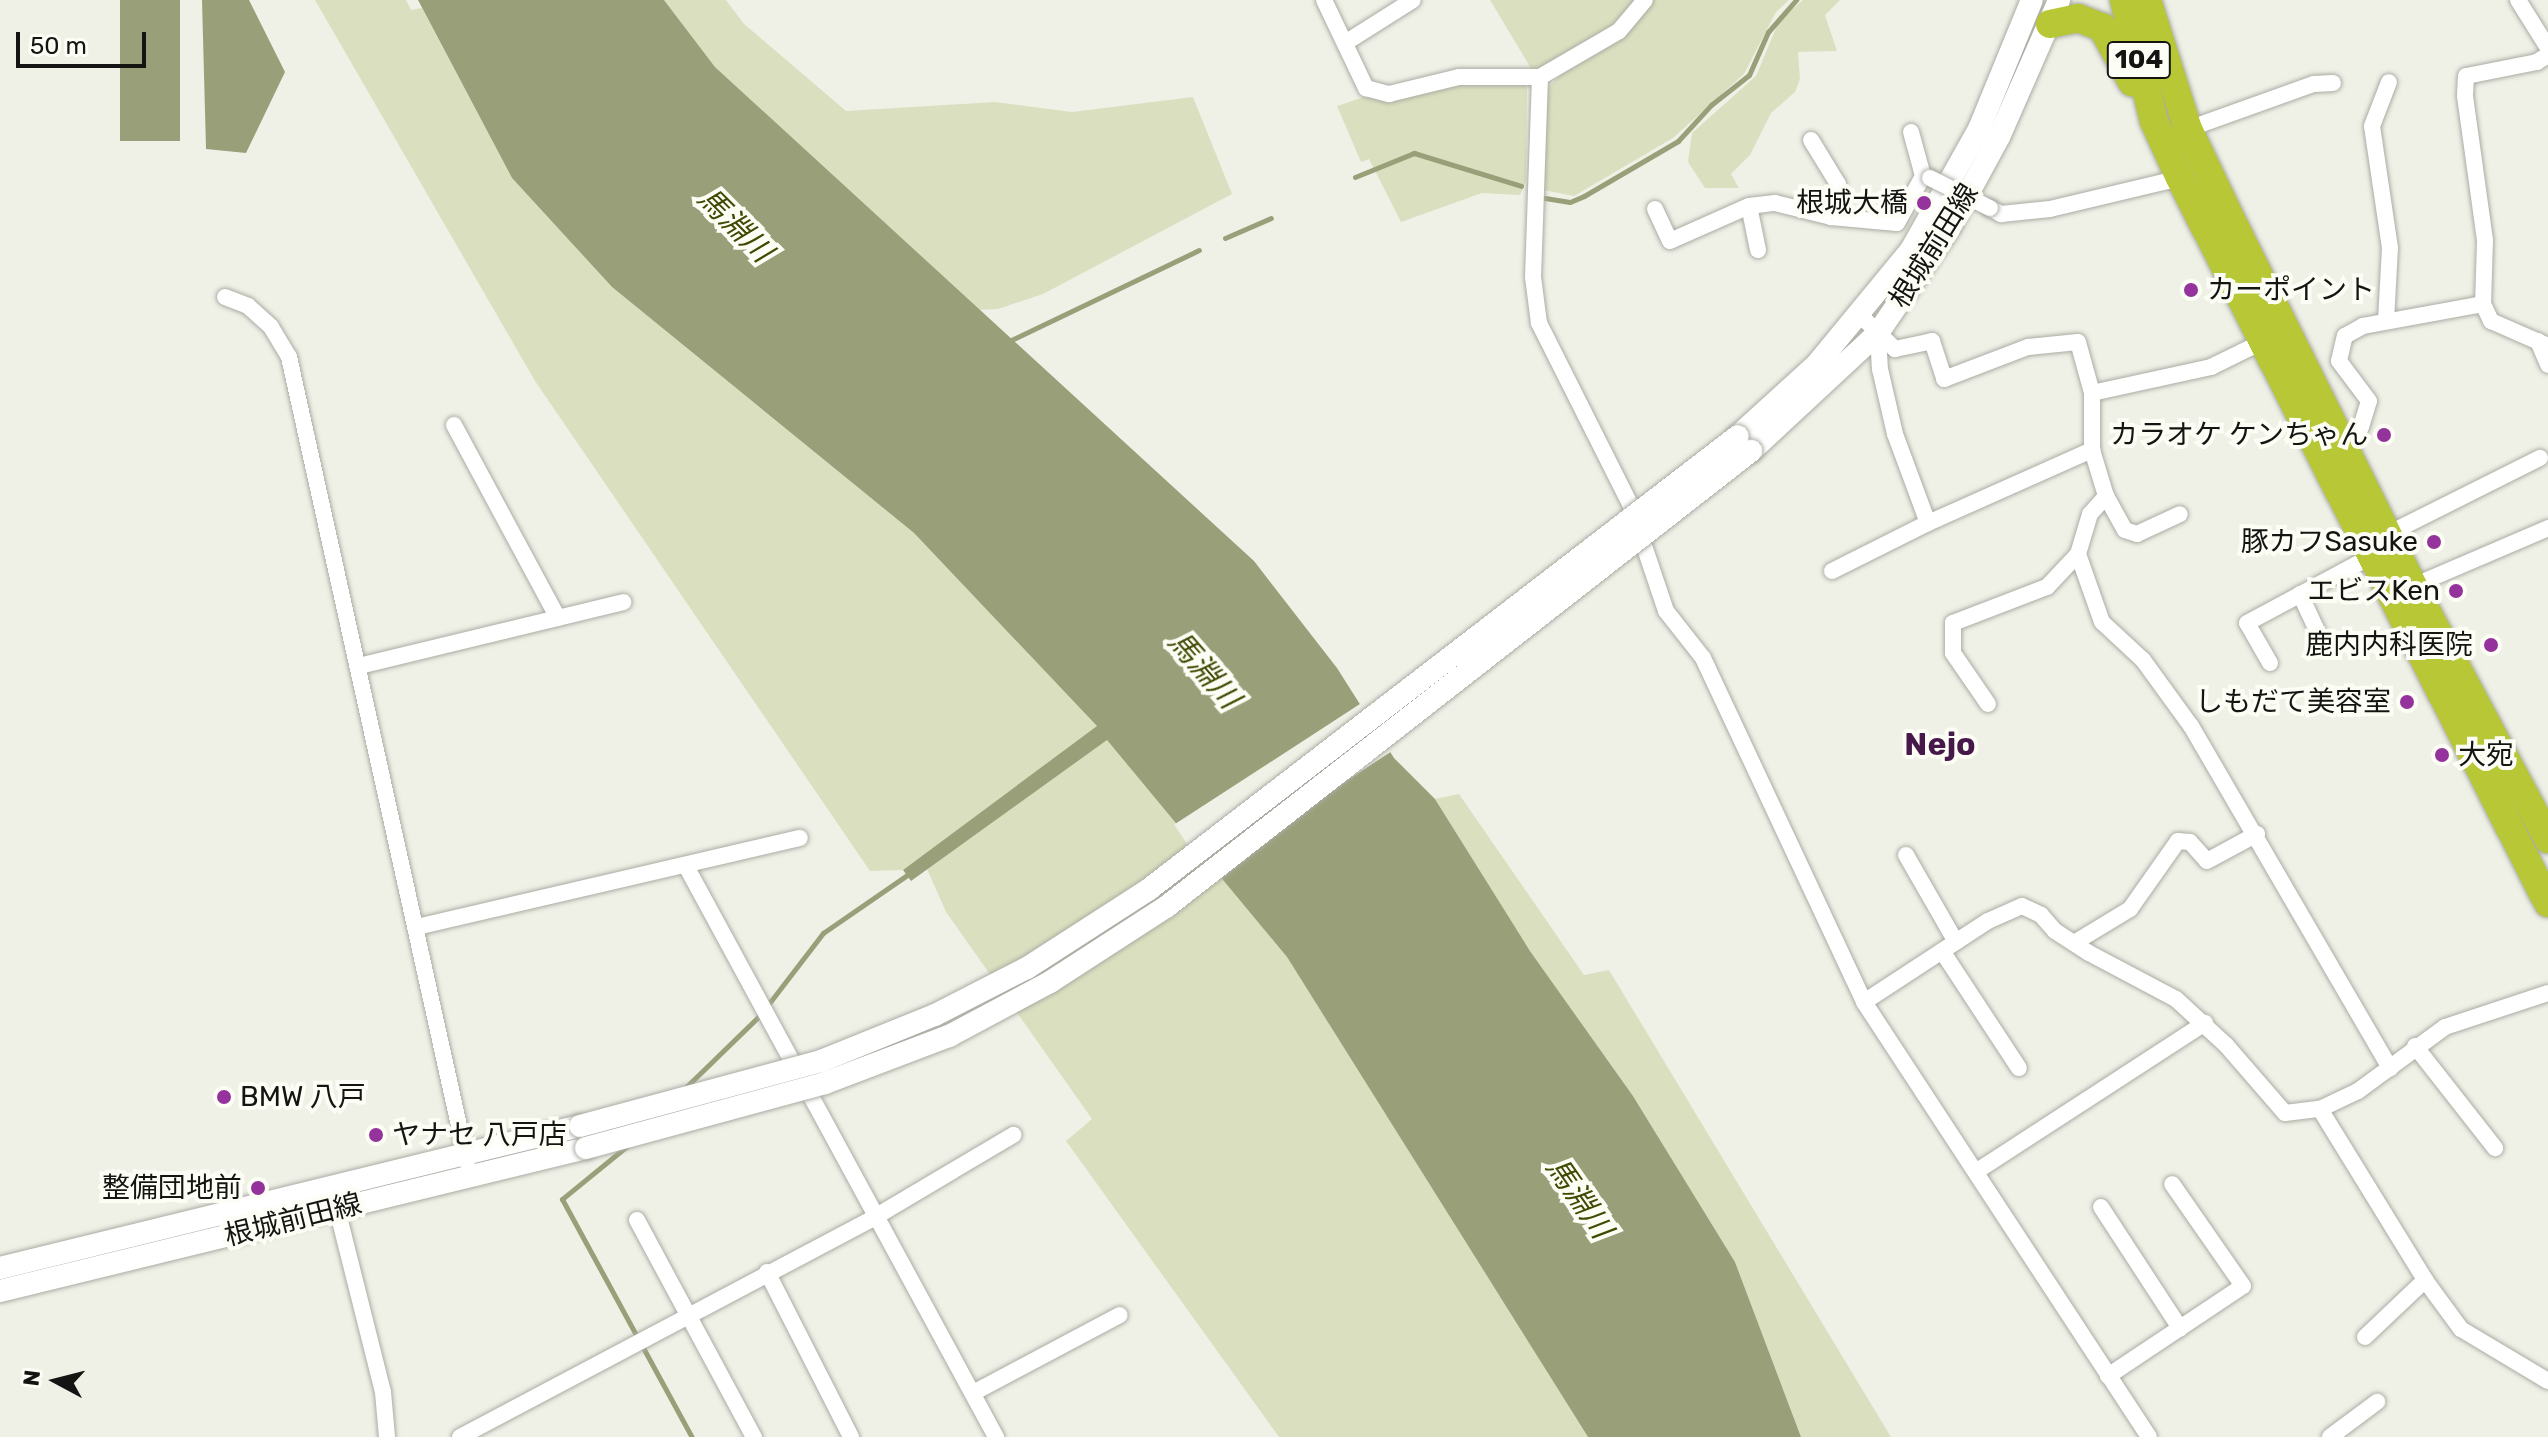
<!DOCTYPE html>
<meta charset="utf-8">
<style>
body{margin:0}
#map{position:relative;width:2548px;height:1437px;overflow:hidden;background:#eff1e7;font-family:Rubik,"Noto Sans JP",sans-serif}
div>[style]{position:absolute}
[style*='--x']{left:calc(var(--x)*1px);top:calc(var(--y)*1px);width:calc(var(--w)*1px);rotate:calc(var(--a)*1deg)}
.green>*{inset:0;background:#dae0bf}
.water>*{inset:0;background:#99a079;transform-origin:0 0}
.pier>*{inset:0;background:#eff1e7;transform-origin:0 0}
.stream>*{height:5px;margin:-2.5px;padding:0 2.5px;transform-origin:2.5px;border-radius:2.5px;background:#99a079}
.roads{filter:drop-shadow(0 0 2px #aaaca3) drop-shadow(0 0 2px #aaaca3)}
.street>*{height:16px;margin:-8px;padding:0 8px;transform-origin:8px;border-radius:8px;background:#fff}
.secondary>*{height:22px;margin:-11px;padding:0 11px;transform-origin:11px;border-radius:11px;background:#fff}
.highway>*{height:28px;margin:-14px;padding:0 14px;transform-origin:14px;border-radius:14px;background:#b8c735}
.bridges{filter:drop-shadow(0 0 2px #aaaca3) drop-shadow(0 0 2px #aaaca3)}
.street-bridge>*{height:16px;margin:-8px;padding:0 8px;transform-origin:8px;border-radius:8px;background:#fff}
.secondary-bridge>*{height:22px;margin:-11px;padding:0 11px;transform-origin:11px;border-radius:11px;background:#fff}
.dots>*{width:22px;height:22px;translate:-50% -50%;box-sizing:border-box;border:4px solid #fcfef5;border-radius:50%}
span{translate:-50% -50%;white-space:nowrap;text-align:center;line-height:1.15;-webkit-text-stroke:8px #fcfef5;paint-order:stroke}
.shield-label span{padding:2px 6px;background:#fcfef5;border:2px solid;border-radius:6px;-webkit-text-stroke-width:0}
.shield-label{font-size:26px;color:#141512;font-weight:700}
.poi-label{font-size:28px;color:#141512}
.right{translate:-100% -50%;text-align:right}
.left{translate:0 -50%;text-align:left}
.street-label{font-size:28px;color:#141512}
.water-label{font-size:30px;color:#424903;font-style:italic}
.quarter-label{font-size:32px;color:#47194a;font-weight:700}
.north{position:absolute;left:16px;top:1341px;width:80px;height:80px;-webkit-text-stroke:6px #fcfef5;paint-order:stroke;rotate:277deg;font-size:22px;font-weight:700;line-height:32px;text-align:center;color:#141512}
.north::after{content:'';display:block;margin:auto;width:28px;height:36px;background:#141512;clip-path:polygon(50% 0,100% 100%,50% 72%,0 100%)}
.scale{position:absolute;left:16px;top:32px;width:130px;height:36px;box-sizing:border-box;border:4px solid #141512;border-top:0;padding-left:10px;font-size:24px;line-height:28px;white-space:nowrap;color:#141512;-webkit-text-stroke:6px #fcfef5;paint-order:stroke}
</style>
<div id="map">
<div class="green">
<div style="clip-path:polygon(315px 0,406px 0,411px 10px,422px 8px,512px 178px,612px 287px,914px 533px,1098px 726px,903px 870px,870px 871px,535px 381px)"></div>
<div style="clip-path:polygon(664px 0,726px 0,744px 24px,846px 111px,995px 102px,1072px 112px,1193px 97px,1232px 194px,1043px 294px,998px 309px,977px 310px,715px 67px)"></div>
<div style="clip-path:polygon(1490px 0,1638px 0,1615px 28px,1550px 66px,1532px 70px)"></div>
<div style="clip-path:polygon(1653px 0,1789px 0,1776px 12px,1744px 74px,1673px 138px,1574px 196px,1544px 190px,1545px 91px,1565px 70px,1633px 23px)"></div>
<div style="clip-path:polygon(1803px 0,1840px 0,1825px 15px,1837px 51px,1798px 52px,1800px 79px,1795px 92px,1771px 113px,1750px 155px,1731px 174px,1739px 188px,1705px 188px,1688px 162px,1692px 133px,1756px 76px,1779px 21px)"></div>
<div style="clip-path:polygon(1462px 81px,1522px 81px,1527px 88px,1526px 181px,1520px 195px,1482px 193px,1401px 222px,1369px 159px,1361px 162px,1337px 106px,1364px 97px,1388px 101px)"></div>
<div style="clip-path:polygon(1107px 739px,1287px 957px,1588px 1437px,1279px 1437px,1066px 1141px,1092px 1119px,946px 912px,927px 869px)"></div>
<div style="clip-path:polygon(1459px 794px,1584px 975px,1609px 970px,1891px 1437px,1801px 1437px,1735px 1262px,1633px 1096px,1530px 951px,1435px 799px)"></div>
</div>
<div class="water">
<div style="left:120px;top:0;width:60px;height:141px"></div>
<div style="clip-path:polygon(202px 0,249px 0,285px 72px,246px 153px,206px 149px)"></div>
<div style="clip-path:polygon(418px 0,664px 0,715px 67px,1254px 561px,1337px 668px,1394px 758px,1435px 799px,1530px 951px,1633px 1096px,1735px 1262px,1801px 1437px,1588px 1437px,1287px 957px,1107px 740px,911px 881px,903px 870px,1097px 726px,914px 533px,612px 287px,512px 178px)"></div>
</div>
<div class="pier">
<div style="left:1363px;top:702px;width:57px;height:225px;rotate:57deg"></div>
</div>
<div class="stream">
<div style="--x:1355;--y:177;--w:64;--a:-22.1"></div>
<div style="--x:1414;--y:153;--w:112;--a:17.1"></div>
<div style="--x:1545;--y:198;--w:25;--a:9"></div>
<div style="--x:1570;--y:202;--w:15;--a:-23"></div>
<div style="--x:1584;--y:196;--w:109;--a:-30.3"></div>
<div style="--x:1678;--y:141;--w:49;--a:-47.5"></div>
<div style="--x:1711;--y:105;--w:48;--a:-38.3"></div>
<div style="--x:1749;--y:75;--w:47;--a:-66.2"></div>
<div style="--x:1768;--y:32;--w:43;--a:-48.8"></div>
<div style="--x:1225;--y:238;--w:50;--a:-23.5"></div>
<div style="--x:1005;--y:343;--w:215;--a:-25.6"></div>
<div style="--x:767;--y:1006;--w:92;--a:-52.5"></div>
<div style="--x:823;--y:933;--w:102;--a:-34.6"></div>
<div style="--x:685;--y:1088;--w:106;--a:-44.2"></div>
<div style="--x:627;--y:1146;--w:84;--a:140.8"></div>
<div style="--x:562;--y:1199;--w:271;--a:61.4"></div>
<div style="--x:13;--y:1277;--w:73;--a:-14.2"></div>
</div>
<div class="roads">
<div class="street">
<div style="--x:1324;--y:0;--w:98;--a:64.5"></div>
<div style="--x:1366;--y:88;--w:24;--a:15"></div>
<div style="--x:1389;--y:94;--w:72;--a:-13.7"></div>
<div style="--x:1459;--y:77;--w:81;--a:0"></div>
<div style="--x:1540;--y:77;--w:91;--a:-30.2"></div>
<div style="--x:1619;--y:31;--w:40;--a:-50"></div>
<div style="--x:2518;--y:0;--w:57;--a:58"></div>
<div style="--x:1345;--y:43;--w:80;--a:-32.3"></div>
<div style="--x:2548;--y:55;--w:13;--a:148"></div>
<div style="--x:2537;--y:62;--w:72;--a:168.8"></div>
<div style="--x:2466;--y:76;--w:20;--a:93"></div>
<div style="--x:2465;--y:96;--w:146;--a:82.1"></div>
<div style="--x:2485;--y:241;--w:63;--a:91.8"></div>
<div style="--x:2483;--y:304;--w:19;--a:65"></div>
<div style="--x:2491;--y:321;--w:62;--a:23.7"></div>
<div style="--x:1540;--y:77;--w:200;--a:92"></div>
<div style="--x:1533;--y:277;--w:46;--a:82.6"></div>
<div style="--x:1539;--y:323;--w:203;--a:63.3"></div>
<div style="--x:1630;--y:504;--w:113;--a:71.4"></div>
<div style="--x:1666;--y:611;--w:60;--a:51.8"></div>
<div style="--x:1703;--y:658;--w:380;--a:64.9"></div>
<div style="--x:1864;--y:1002;--w:520;--a:56.77"></div>
<div style="--x:2188;--y:129;--w:134;--a:-19.7"></div>
<div style="--x:2314;--y:84;--w:19;--a:-3"></div>
<div style="--x:1911;--y:132;--w:46;--a:74.7"></div>
<div style="--x:1811;--y:140;--w:52;--a:58.5"></div>
<div style="--x:1838;--y:184;--w:34;--a:102"></div>
<div style="--x:1749;--y:206;--w:45;--a:78.4"></div>
<div style="--x:1990;--y:208;--w:13;--a:29"></div>
<div style="--x:2001;--y:214;--w:49;--a:-5.8"></div>
<div style="--x:2050;--y:209;--w:134;--a:-13.4"></div>
<div style="--x:1655;--y:209;--w:35;--a:65"></div>
<div style="--x:1670;--y:241;--w:86;--a:-23.9"></div>
<div style="--x:1749;--y:206;--w:26;--a:-7"></div>
<div style="--x:1775;--y:203;--w:58;--a:14"></div>
<div style="--x:1831;--y:217;--w:66;--a:5.2"></div>
<div style="--x:1897;--y:223;--w:54;--a:-61"></div>
<div style="--x:1923;--y:176;--w:7;--a:16"></div>
<div style="--x:225;--y:297;--w:25;--a:21"></div>
<div style="--x:248;--y:306;--w:31;--a:42"></div>
<div style="--x:271;--y:327;--w:35;--a:59"></div>
<div style="--x:289;--y:357;--w:824;--a:77.53"></div>
<div style="--x:1860;--y:315;--w:49;--a:44.2"></div>
<div style="--x:1895;--y:349;--w:38;--a:-12"></div>
<div style="--x:1932;--y:341;--w:40;--a:72"></div>
<div style="--x:1944;--y:379;--w:90;--a:-20.9"></div>
<div style="--x:2028;--y:347;--w:50;--a:-5.7"></div>
<div style="--x:2078;--y:342;--w:53;--a:74.6"></div>
<div style="--x:2092;--y:393;--w:122;--a:-12.3"></div>
<div style="--x:2211;--y:367;--w:57;--a:-26.1"></div>
<div style="--x:2386;--y:321;--w:73;--a:-86.9"></div>
<div style="--x:2390;--y:248;--w:123;--a:-98.4"></div>
<div style="--x:2372;--y:126;--w:47;--a:-68.9"></div>
<div style="--x:1878;--y:333;--w:36;--a:87"></div>
<div style="--x:1880;--y:369;--w:67;--a:77"></div>
<div style="--x:1895;--y:434;--w:95;--a:69.7"></div>
<div style="--x:1928;--y:523;--w:180;--a:-24"></div>
<div style="--x:2538;--y:341;--w:26;--a:67"></div>
<div style="--x:454;--y:425;--w:219;--a:61.7"></div>
<div style="--x:2337;--y:444;--w:29;--a:-35"></div>
<div style="--x:2361;--y:427;--w:27;--a:-73"></div>
<div style="--x:2369;--y:401;--w:50;--a:-126.9"></div>
<div style="--x:2339;--y:361;--w:26;--a:-77"></div>
<div style="--x:2345;--y:336;--w:21;--a:-29"></div>
<div style="--x:2363;--y:326;--w:122;--a:-10.4"></div>
<div style="--x:2106;--y:496;--w:39;--a:61"></div>
<div style="--x:2125;--y:530;--w:13;--a:18"></div>
<div style="--x:2137;--y:534;--w:47;--a:-24.9"></div>
<div style="--x:2388;--y:534;--w:170;--a:-26.6"></div>
<div style="--x:2078;--y:554;--w:72;--a:70.6"></div>
<div style="--x:2102;--y:622;--w:56;--a:42.8"></div>
<div style="--x:2143;--y:660;--w:82;--a:54"></div>
<div style="--x:2191;--y:726;--w:396;--a:59.8"></div>
<div style="--x:1832;--y:571;--w:107;--a:-26.6"></div>
<div style="--x:2413;--y:586;--w:147;--a:-23.2"></div>
<div style="--x:2300;--y:594;--w:47;--a:65.1"></div>
<div style="--x:2270;--y:663;--w:46;--a:-119.9"></div>
<div style="--x:2247;--y:623;--w:142;--a:-28.2"></div>
<div style="--x:359;--y:666;--w:272;--a:-13.6"></div>
<div style="--x:1988;--y:704;--w:62;--a:-124.5"></div>
<div style="--x:1953;--y:653;--w:30;--a:-90"></div>
<div style="--x:1953;--y:623;--w:101;--a:-21"></div>
<div style="--x:2047;--y:587;--w:45;--a:-46.8"></div>
<div style="--x:2078;--y:554;--w:42;--a:-73.3"></div>
<div style="--x:2090;--y:514;--w:24;--a:-48"></div>
<div style="--x:2106;--y:496;--w:48;--a:-106.9"></div>
<div style="--x:2092;--y:450;--w:57;--a:-90"></div>
<div style="--x:1906;--y:855;--w:100;--a:60.1"></div>
<div style="--x:686;--y:866;--w:650;--a:61.5"></div>
<div style="--x:417;--y:927;--w:393;--a:-13.1"></div>
<div style="--x:2074;--y:943;--w:66;--a:-31.3"></div>
<div style="--x:2130;--y:909;--w:83;--a:-54.8"></div>
<div style="--x:2178;--y:841;--w:12;--a:5"></div>
<div style="--x:2190;--y:842;--w:25;--a:48"></div>
<div style="--x:2207;--y:861;--w:57;--a:-28.4"></div>
<div style="--x:1942;--y:951;--w:140;--a:56.7"></div>
<div style="--x:1864;--y:1002;--w:148;--a:-33.2"></div>
<div style="--x:1988;--y:921;--w:37;--a:-24"></div>
<div style="--x:2022;--y:906;--w:21;--a:25"></div>
<div style="--x:2041;--y:915;--w:21;--a:49"></div>
<div style="--x:2055;--y:931;--w:40;--a:32.9"></div>
<div style="--x:2089;--y:953;--w:98;--a:27.9"></div>
<div style="--x:2176;--y:999;--w:68;--a:42.6"></div>
<div style="--x:2226;--y:1045;--w:90;--a:49.1"></div>
<div style="--x:2285;--y:1113;--w:35;--a:-7"></div>
<div style="--x:2320;--y:1109;--w:42;--a:-25.3"></div>
<div style="--x:2358;--y:1091;--w:108;--a:-36.3"></div>
<div style="--x:2445;--y:1027;--w:108;--a:-18.3"></div>
<div style="--x:2415;--y:1046;--w:130;--a:51.9"></div>
<div style="--x:2320;--y:1109;--w:201;--a:58.4"></div>
<div style="--x:2425;--y:1280;--w:61;--a:53.7"></div>
<div style="--x:2461;--y:1329;--w:101;--a:30.9"></div>
<div style="--x:1977;--y:1171;--w:272;--a:-33"></div>
<div style="--x:2101;--y:1207;--w:145;--a:56.9"></div>
<div style="--x:337;--y:1209;--w:189;--a:75.9"></div>
<div style="--x:383;--y:1392;--w:45;--a:84.9"></div>
<div style="--x:637;--y:1220;--w:247;--a:61.7"></div>
<div style="--x:767;--y:1272;--w:185;--a:63"></div>
<div style="--x:2365;--y:1337;--w:83;--a:-43.5"></div>
<div style="--x:2108;--y:1376;--w:162;--a:-33.7"></div>
<div style="--x:2243;--y:1286;--w:124;--a:-124.8"></div>
<div style="--x:973;--y:1393;--w:166;--a:-28"></div>
<div style="--x:460;--y:1437;--w:470;--a:-27.9"></div>
<div style="--x:875;--y:1217;--w:161;--a:-30.7"></div>
<div style="--x:2330;--y:1437;--w:59;--a:-36.7"></div>
</div>
<div class="secondary">
<div style="--x:1738;--y:436;--w:107;--a:-42.3"></div>
<div style="--x:1817;--y:364;--w:148;--a:-50.5"></div>
<div style="--x:1911;--y:250;--w:139;--a:-60.7"></div>
<div style="--x:1979;--y:129;--w:139;--a:-67.7"></div>
<div style="--x:1751;--y:451;--w:173;--a:-42.9"></div>
<div style="--x:1878;--y:333;--w:126;--a:-55.7"></div>
<div style="--x:1949;--y:229;--w:105;--a:-61.5"></div>
<div style="--x:1999;--y:137;--w:150;--a:-66.3"></div>
<div style="--x:0;--y:1268;--w:597;--a:-13.76"></div>
<div style="--x:0;--y:1291;--w:603;--a:-13.71"></div>
</div>
<div class="highway">
<div style="--x:2124;--y:0;--w:125;--a:76.1"></div>
<div style="--x:2154;--y:121;--w:63;--a:65.5"></div>
<div style="--x:2180;--y:178;--w:813;--a:63.09"></div>
<div style="--x:2147;--y:0;--w:135;--a:72.4"></div>
<div style="--x:2188;--y:129;--w:86;--a:64.6"></div>
<div style="--x:2225;--y:207;--w:423;--a:63.6"></div>
<div style="--x:2413;--y:586;--w:287;--a:61.9"></div>
<div style="--x:2050;--y:24;--w:29;--a:-12"></div>
<div style="--x:2078;--y:18;--w:26;--a:21"></div>
<div style="--x:2102;--y:27;--w:63;--a:61.4"></div>
</div>
</div>
<div class="bridges">
<div class="street-bridge">
<div style="--x:1930;--y:178;--w:67;--a:26.6"></div>
</div>
<div class="secondary-bridge">
<div style="--x:580;--y:1126;--w:250;--a:-15.1"></div>
<div style="--x:821;--y:1061;--w:123;--a:-22"></div>
<div style="--x:935;--y:1015;--w:103;--a:-27.1"></div>
<div style="--x:1027;--y:968;--w:144;--a:-32.8"></div>
<div style="--x:1148;--y:890;--w:744;--a:-37.58"></div>
<div style="--x:586;--y:1148;--w:248;--a:-15.2"></div>
<div style="--x:825;--y:1083;--w:133;--a:-20.8"></div>
<div style="--x:949;--y:1036;--w:115;--a:-28.1"></div>
<div style="--x:1050;--y:982;--w:138;--a:-32.9"></div>
<div style="--x:1166;--y:907;--w:742;--a:-37.94"></div>
</div>
</div>
<div class="dots">
<div style="left:1924px;top:203px;background:#94339b"></div>
<div style="left:2191px;top:290px;background:#94339b"></div>
<div style="left:2384px;top:435px;background:#94339b"></div>
<div style="left:2434px;top:542px;background:#94339b"></div>
<div style="left:2456px;top:591px;background:#94339b"></div>
<div style="left:2491px;top:645px;background:#94339b"></div>
<div style="left:2407px;top:702px;background:#94339b"></div>
<div style="left:2442px;top:755px;background:#94339b"></div>
<div style="left:224px;top:1097px;background:#94339b"></div>
<div style="left:376px;top:1135px;background:#94339b"></div>
<div style="left:258px;top:1188px;background:#94339b"></div>
</div>
<div class="shield-label">
<span style="left:2139px;top:60px">104</span>
</div>
<div class="poi-label">
<span class="right" style="left:1908px;top:203px">根城大橋</span>
<span class="left" style="left:2207px;top:290px">カーポイント</span>
<span class="right" style="left:2368px;top:435px">カラオケ ケンちゃん</span>
<span class="right" style="left:2418px;top:542px">豚カフSasuke</span>
<span class="right" style="left:2440px;top:591px">エビスKen</span>
<span class="right" style="left:2473px;top:645px">鹿内内科医院</span>
<span class="right" style="left:2391px;top:702px">しもだて美容室</span>
<span class="left" style="left:2458px;top:755px">大宛</span>
<span class="left" style="left:240px;top:1097px">BMW 八戸</span>
<span class="left" style="left:392px;top:1135px">ヤナセ 八戸店</span>
<span class="right" style="left:242px;top:1188px">整備団地前</span>
</div>
<div class="street-label">
<span style="left:1934px;top:246px;rotate:-58deg">根城前田線</span>
<span style="left:293px;top:1220px;rotate:-14deg">根城前田線</span>
</div>
<div class="water-label">
<span style="left:735px;top:225px;rotate:45deg">馬淵川</span>
<span style="left:1204px;top:670px;rotate:49deg">馬淵川</span>
<span style="left:1579px;top:1198px;rotate:55deg">馬淵川</span>
</div>
<div class="quarter-label">
<span style="left:1940px;top:744px">Nejo</span>
</div>
<div class="north">N</div>
<div class="scale">50 m</div>
</div>
